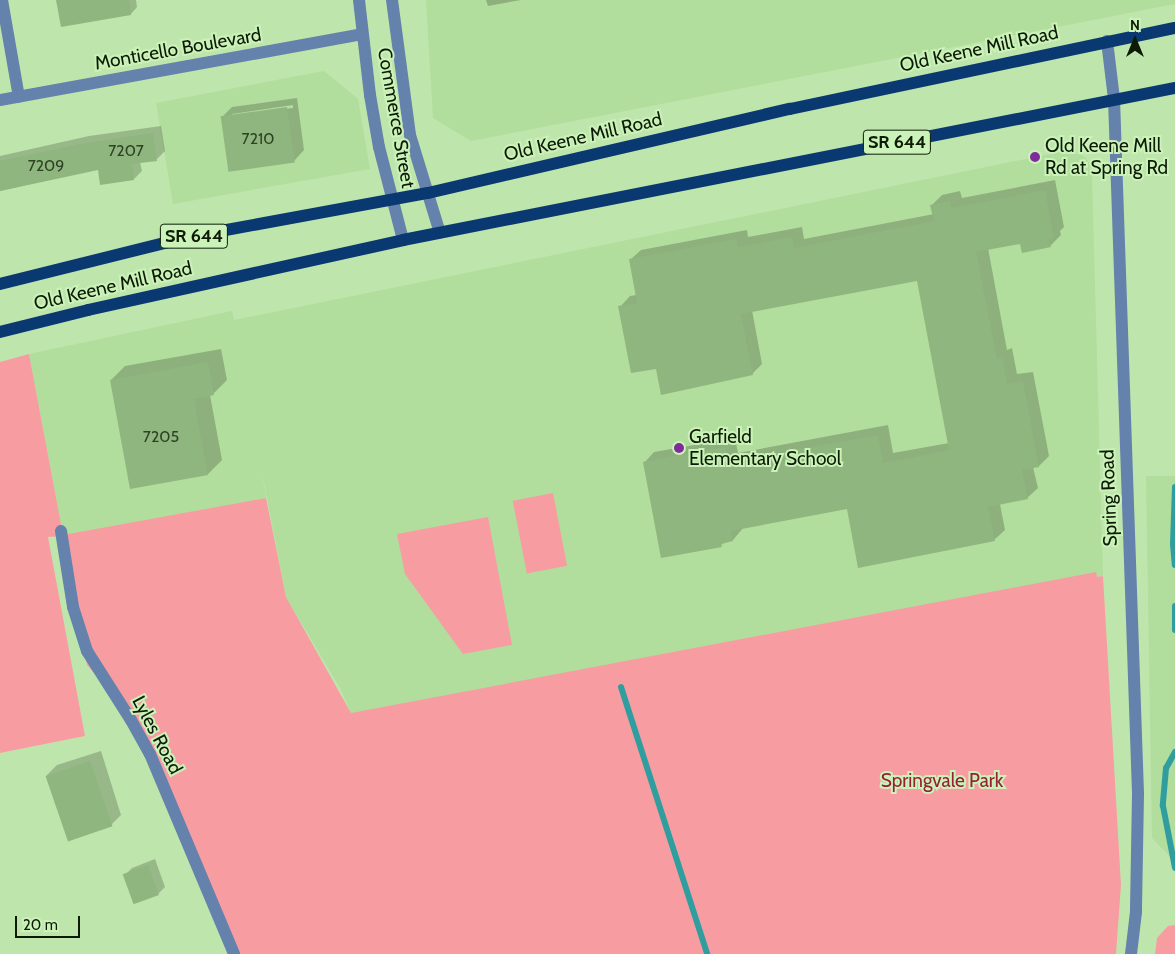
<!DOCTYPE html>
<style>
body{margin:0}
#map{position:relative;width:1175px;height:954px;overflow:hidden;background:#bee6ac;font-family:Cabin,sans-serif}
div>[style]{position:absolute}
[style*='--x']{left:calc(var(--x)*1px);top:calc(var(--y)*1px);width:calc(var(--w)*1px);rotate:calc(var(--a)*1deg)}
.built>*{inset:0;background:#b1dd9d}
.green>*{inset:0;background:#f79da2;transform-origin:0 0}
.shadow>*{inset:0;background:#0003}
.stream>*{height:6px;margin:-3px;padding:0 3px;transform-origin:3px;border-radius:3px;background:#309e9f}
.building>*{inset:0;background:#8fb67e;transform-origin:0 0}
.minor>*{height:12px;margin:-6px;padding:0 6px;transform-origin:6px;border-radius:6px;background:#6482ab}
.major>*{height:12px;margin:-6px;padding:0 6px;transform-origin:6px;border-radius:6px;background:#0a3972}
.dots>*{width:14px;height:14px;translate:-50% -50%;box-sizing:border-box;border:2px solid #cbf3b9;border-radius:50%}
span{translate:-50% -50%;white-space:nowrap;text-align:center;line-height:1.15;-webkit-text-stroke:4px #cbf3b9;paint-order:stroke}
.number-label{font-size:16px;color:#2e4224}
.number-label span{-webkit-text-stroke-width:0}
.shield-label span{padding:1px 4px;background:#cbf3b9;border:1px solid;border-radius:4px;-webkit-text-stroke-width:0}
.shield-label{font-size:18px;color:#0d1b06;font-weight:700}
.street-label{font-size:19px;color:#0d1b06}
.poi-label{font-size:19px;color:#0d1b06}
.left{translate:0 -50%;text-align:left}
.park-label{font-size:19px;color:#962036}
.north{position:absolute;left:1110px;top:15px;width:50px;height:50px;-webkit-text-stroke:4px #cbf3b9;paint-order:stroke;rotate:0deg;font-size:14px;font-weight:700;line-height:20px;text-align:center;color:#0d1b06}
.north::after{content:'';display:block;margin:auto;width:18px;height:22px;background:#0d1b06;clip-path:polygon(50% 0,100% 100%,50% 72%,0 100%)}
.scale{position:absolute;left:15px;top:916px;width:65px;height:22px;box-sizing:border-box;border:2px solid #0d1b06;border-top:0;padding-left:6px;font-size:15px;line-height:18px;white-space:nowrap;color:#0d1b06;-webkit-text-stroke:4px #cbf3b9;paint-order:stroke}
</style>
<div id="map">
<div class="built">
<div style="clip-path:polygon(426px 0,1175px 0,1175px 4px,471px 141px,433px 118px)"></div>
<div style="clip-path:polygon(324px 71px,358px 99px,370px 169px,173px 204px,156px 103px)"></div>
<div style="clip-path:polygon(1070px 150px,1085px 157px,1091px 165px,1092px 175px,1103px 576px,351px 713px,340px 688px,286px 597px,262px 472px,266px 498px,63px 536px,29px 354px,232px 311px,234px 320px)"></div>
<div style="clip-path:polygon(1146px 476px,1175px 476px,1175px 862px,1152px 838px)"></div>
</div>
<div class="green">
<div style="clip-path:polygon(29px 354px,63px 535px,266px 498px,286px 597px,351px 713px,1096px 572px,1097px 577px,1103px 576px,1121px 885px,1116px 954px,239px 954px,141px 726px,87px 665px,63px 536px,48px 537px,85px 736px,0 753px,0 362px)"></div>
<div style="left:553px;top:493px;width:74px;height:41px;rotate:79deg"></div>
<div style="clip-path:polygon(488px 517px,512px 645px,463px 654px,405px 574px,397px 534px)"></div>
<div style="clip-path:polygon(1175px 925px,1175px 954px,1155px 954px,1157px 938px,1168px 926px)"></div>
</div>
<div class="shadow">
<div style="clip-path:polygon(58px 0,136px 0,137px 7px,131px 14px)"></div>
<div style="clip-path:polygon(486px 0,521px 0,488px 6px)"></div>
<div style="clip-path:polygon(evenodd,297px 98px,304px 150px,294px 161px,222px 117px,232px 107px,297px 98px,293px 105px,293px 108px,232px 116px,232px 114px,293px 105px)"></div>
<div style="clip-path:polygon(161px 126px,165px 151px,157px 159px,140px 162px,142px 171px,134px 179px,99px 168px,0 191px,0 156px,89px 136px)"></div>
<div style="clip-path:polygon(1055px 180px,1064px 227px,1060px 231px,1061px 235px,1050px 246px,1021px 242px,988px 248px,1007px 350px,1012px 348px,1017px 374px,1033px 372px,1049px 456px,1039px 466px,1033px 467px,1038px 488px,1027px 498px,1000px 504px,1005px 530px,994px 540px,848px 508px,743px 528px,733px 540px,725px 542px,721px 545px,644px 463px,654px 452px,735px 438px,738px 453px,888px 425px,893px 453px,949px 443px,918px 280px,752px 310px,762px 364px,752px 374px,662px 394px,657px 367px,620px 307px,630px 296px,637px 295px,630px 260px,641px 250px,747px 230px,748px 237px,802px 227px,804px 239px,934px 214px,932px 205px,942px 195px,960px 191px,962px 198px)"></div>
<div style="clip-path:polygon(221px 349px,227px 380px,213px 394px,210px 395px,222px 460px,208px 474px,111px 380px,125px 366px)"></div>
<div style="clip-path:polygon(101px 751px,121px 815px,111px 825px,46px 776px,57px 765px)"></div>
<div style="clip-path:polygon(155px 859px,165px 887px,158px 894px,125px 875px,132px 868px)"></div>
</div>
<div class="stream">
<div style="--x:1175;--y:487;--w:57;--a:92"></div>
<div style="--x:1173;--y:544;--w:21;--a:85"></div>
<div style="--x:1175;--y:606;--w:24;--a:90"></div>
<div style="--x:621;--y:687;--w:281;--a:72.1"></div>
<div style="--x:1175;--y:752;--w:18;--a:119"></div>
<div style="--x:1166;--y:768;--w:38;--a:95"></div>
<div style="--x:1163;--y:806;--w:63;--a:79"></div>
</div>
<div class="building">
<div style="clip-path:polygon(56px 0,129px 0,131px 15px,61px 27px)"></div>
<div style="left:287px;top:107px;width:56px;height:67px;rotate:82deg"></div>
<div style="clip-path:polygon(153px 133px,157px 161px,132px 164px,134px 180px,100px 185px,98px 170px,0 191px,0 161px,80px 144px)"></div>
<div style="clip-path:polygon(1045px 190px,1054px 238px,1049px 240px,1051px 247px,1022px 253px,1020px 244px,976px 252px,997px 359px,1002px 358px,1007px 384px,1023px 381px,1039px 467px,1022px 470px,1028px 499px,988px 507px,995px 541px,858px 568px,847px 509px,731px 531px,733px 541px,721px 544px,722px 547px,661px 558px,643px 462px,725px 447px,728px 462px,878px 435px,883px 463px,949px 450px,917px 281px,741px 314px,753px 375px,661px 395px,656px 369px,631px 373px,618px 306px,637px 303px,629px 259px,736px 239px,738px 247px,792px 237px,794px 248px,934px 221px,930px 205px,950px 201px,952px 208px)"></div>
<div style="clip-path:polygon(208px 362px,214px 395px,194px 399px,208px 475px,130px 489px,110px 380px)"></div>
<div style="left:90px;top:761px;width:69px;height:47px;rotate:71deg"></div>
<div style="left:148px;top:865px;width:32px;height:27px;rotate:70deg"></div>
</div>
<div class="minor">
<div style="--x:2;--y:0;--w:98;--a:80.1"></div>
<div style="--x:359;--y:0;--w:96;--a:83.4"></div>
<div style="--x:370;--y:95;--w:53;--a:80.2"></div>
<div style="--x:379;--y:147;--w:96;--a:75.5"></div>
<div style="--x:392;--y:0;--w:136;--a:82.4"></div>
<div style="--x:410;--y:135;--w:102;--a:73"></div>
<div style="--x:1107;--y:41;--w:58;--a:83.1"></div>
<div style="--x:1114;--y:99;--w:695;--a:88.02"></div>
<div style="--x:1138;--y:794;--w:118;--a:91"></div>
<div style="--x:1136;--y:912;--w:42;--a:96.8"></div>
<div style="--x:0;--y:100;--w:368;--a:-10.3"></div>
<div style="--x:61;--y:531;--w:77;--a:81"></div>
<div style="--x:73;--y:607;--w:46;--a:72.3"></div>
<div style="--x:87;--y:651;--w:82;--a:57.5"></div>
<div style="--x:131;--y:720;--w:39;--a:61"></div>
<div style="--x:150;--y:754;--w:217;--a:67.2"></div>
</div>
<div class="major">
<div style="--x:0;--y:284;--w:194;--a:-14"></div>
<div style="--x:188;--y:237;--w:244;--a:-10.4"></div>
<div style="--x:428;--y:193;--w:372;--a:-13.1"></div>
<div style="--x:790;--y:109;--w:393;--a:-11.9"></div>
<div style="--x:0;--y:332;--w:91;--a:-14"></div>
<div style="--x:88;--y:310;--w:323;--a:-12.5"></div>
<div style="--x:403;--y:240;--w:787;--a:-11.14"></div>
</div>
<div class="dots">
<div style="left:1035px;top:157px;background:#7f2c9b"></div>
<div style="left:679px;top:448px;background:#7f2c9b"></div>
</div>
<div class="number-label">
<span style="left:258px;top:139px">7210</span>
<span style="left:126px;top:151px">7207</span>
<span style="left:46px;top:166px">7209</span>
<span style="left:161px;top:437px">7205</span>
</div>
<div class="shield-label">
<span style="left:897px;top:142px">SR 644</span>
<span style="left:194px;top:236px">SR 644</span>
</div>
<div class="street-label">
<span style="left:178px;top:49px;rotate:-10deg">Monticello Boulevard</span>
<span style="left:979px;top:49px;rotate:-12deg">Old Keene Mill Road</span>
<span style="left:396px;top:118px;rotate:80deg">Commerce Street</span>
<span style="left:583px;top:137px;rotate:-13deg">Old Keene Mill Road</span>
<span style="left:113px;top:286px;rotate:-13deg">Old Keene Mill Road</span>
<span style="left:1109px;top:498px;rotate:-92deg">Spring Road</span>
<span style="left:157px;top:735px;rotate:62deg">Lyles Road</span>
</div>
<div class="poi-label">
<span class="left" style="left:1045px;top:157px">Old Keene Mill<br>Rd at Spring Rd</span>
<span class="left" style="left:689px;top:448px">Garfield<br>Elementary School</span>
</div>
<div class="park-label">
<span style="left:942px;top:781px">Springvale Park</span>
</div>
<div class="north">N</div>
<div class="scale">20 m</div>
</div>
